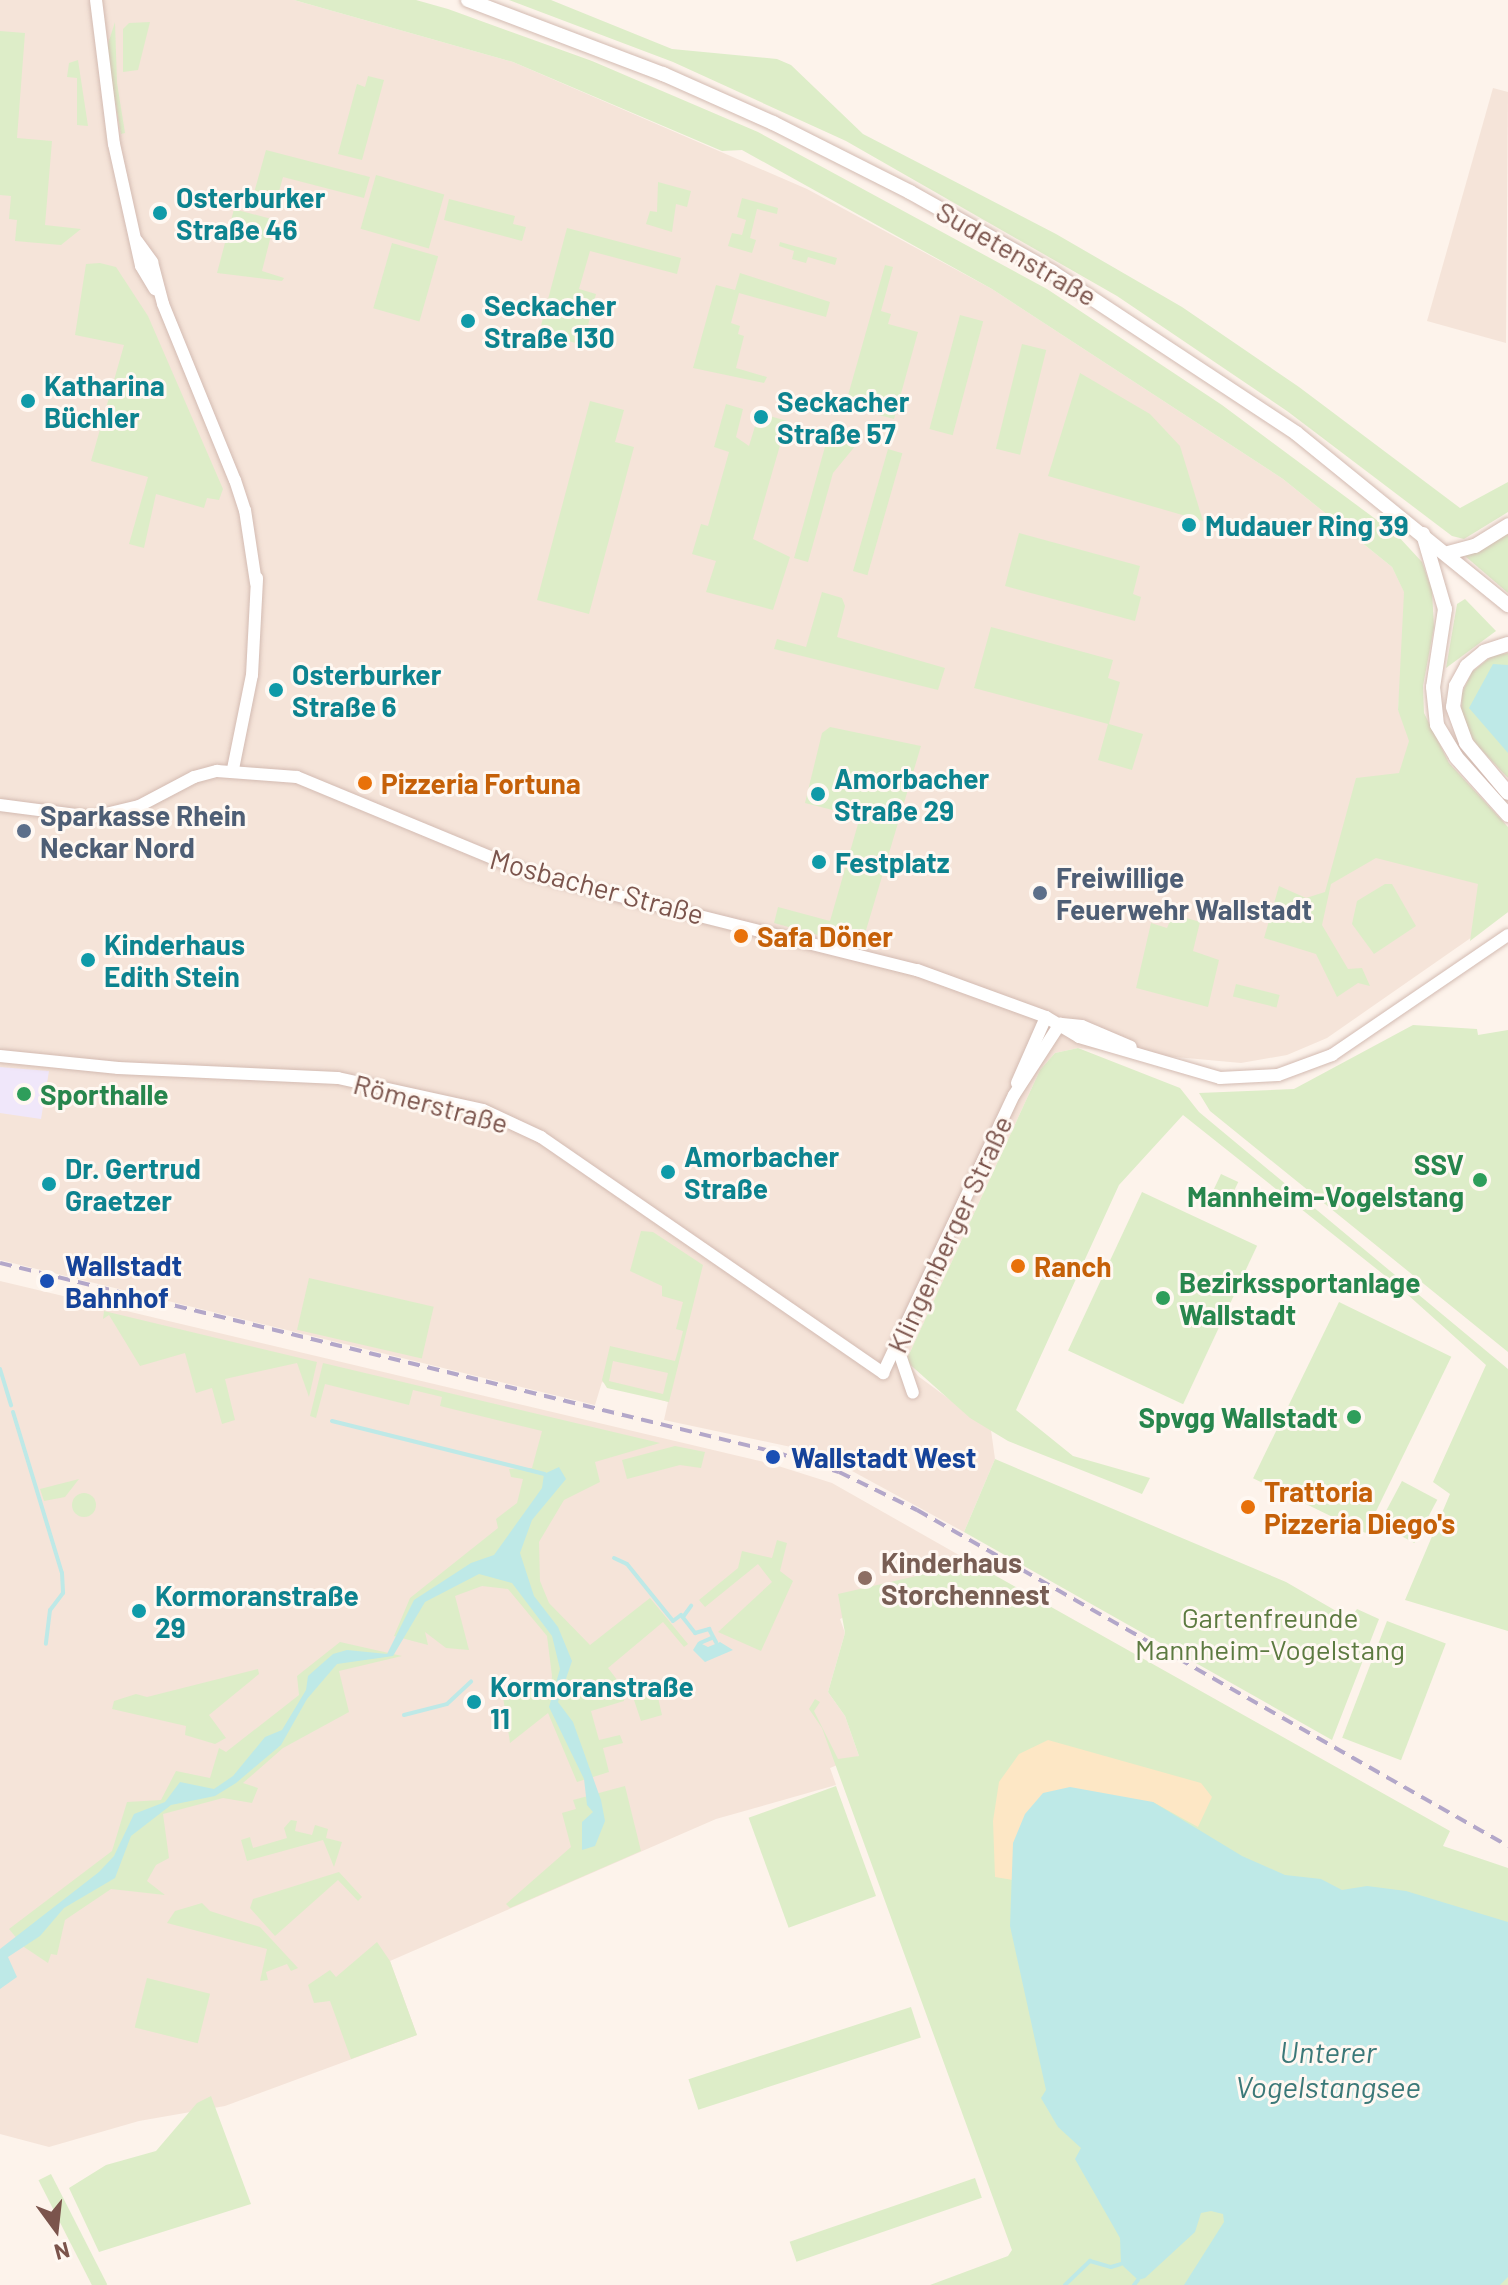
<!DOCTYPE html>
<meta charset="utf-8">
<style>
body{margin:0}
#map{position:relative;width:1508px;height:2285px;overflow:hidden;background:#fdf3eb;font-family:Barlow,sans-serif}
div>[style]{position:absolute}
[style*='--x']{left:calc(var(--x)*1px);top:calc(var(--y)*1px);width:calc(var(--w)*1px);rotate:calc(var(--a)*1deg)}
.residential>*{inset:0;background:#f5e4d9}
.education>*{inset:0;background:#f0e7fa}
.green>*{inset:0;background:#ddedc8;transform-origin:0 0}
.round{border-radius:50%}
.sand>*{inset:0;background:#fde7c5}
.water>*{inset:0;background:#bee9e7}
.stream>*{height:4px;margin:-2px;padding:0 2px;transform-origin:2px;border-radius:2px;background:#bee9e7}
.roads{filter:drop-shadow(0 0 2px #d3bbb2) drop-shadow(0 0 2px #d3bbb2)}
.tertiary>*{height:12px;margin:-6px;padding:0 6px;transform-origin:6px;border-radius:6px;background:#fff}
.secondary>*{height:14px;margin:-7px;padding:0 7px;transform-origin:7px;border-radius:7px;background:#fff}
.rail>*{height:4px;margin-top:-2px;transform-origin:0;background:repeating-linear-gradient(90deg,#b3a7c9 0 12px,transparent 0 20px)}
.dots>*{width:22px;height:22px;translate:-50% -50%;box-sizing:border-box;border:4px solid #fff8f2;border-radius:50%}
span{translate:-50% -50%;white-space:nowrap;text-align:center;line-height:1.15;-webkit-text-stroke:6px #fff8f2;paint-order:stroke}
.culture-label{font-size:28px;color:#0d838f;font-weight:700}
.left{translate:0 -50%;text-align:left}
.street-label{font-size:28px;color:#7b544c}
.food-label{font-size:28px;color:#c56008;font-weight:700}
.service-label{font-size:28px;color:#4e5e75;font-weight:700}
.leisure-label{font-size:28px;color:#27864d;font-weight:700}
.right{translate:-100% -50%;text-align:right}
.transit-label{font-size:28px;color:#164399;font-weight:700}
.education-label{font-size:28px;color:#785e54;font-weight:700}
.park-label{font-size:28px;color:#5c7a40}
.water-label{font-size:30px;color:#3b7878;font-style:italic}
.north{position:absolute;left:16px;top:2189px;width:80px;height:80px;-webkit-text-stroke:6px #fff8f2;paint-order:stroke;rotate:165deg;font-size:22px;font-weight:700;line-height:32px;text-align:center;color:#7b544c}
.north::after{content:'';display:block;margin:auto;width:28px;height:36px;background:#7b544c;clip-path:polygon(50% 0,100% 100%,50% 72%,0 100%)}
</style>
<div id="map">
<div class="residential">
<div style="clip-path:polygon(0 0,294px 0,513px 62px,807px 189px,992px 289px,1283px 479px,1392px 567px,1404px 591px,1406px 613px,1398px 710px,1508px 865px,1508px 912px,1327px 1038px,1287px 1055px,1241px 1063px,1078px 1048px,1055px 1053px,1040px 1070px,906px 1361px,918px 1376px,991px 1430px,995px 1459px,964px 1532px,819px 1453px,664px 1420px,668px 1402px,602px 1382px,595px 1405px,0 1260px)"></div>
<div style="clip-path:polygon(1493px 88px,1508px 92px,1506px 343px,1427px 321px)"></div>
<div style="clip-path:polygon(0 1281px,772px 1464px,832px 1483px,973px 1563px,921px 1579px,840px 1619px,845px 1633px,828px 1692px,845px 1716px,859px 1756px,830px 1768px,836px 1785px,716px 1819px,390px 1961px,417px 2035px,225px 2106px,139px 2121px,49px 2147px,0 2134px)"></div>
</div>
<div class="education">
<div style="clip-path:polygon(0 1067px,49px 1071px,41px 1119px,0 1113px)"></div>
</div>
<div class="green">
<div style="clip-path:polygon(294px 0,416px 0,448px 9px,592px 61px,758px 132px,1047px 289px,1222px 405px,1397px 535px,1422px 562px,1432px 590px,1434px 627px,1423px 686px,1424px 713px,1449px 763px,1508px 827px,1508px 912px,1470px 941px,1478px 884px,1376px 858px,1331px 884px,1322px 925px,1348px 969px,1362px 968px,1370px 986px,1358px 983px,1337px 997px,1316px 954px,1264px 938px,1279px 886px,1306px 898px,1325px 892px,1356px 778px,1399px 773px,1409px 741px,1398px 710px,1404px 592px,1392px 567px,1283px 479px,992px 289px,742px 150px,722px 151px,513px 62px)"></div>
<div style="clip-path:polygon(509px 0,551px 0,672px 49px,777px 59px,791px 65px,863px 134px,1056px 234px,1182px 307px,1299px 387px,1460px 508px,1508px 482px,1508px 512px,1464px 539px,1452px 536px,1287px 411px,1117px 296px,846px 141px,673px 62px)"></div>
<div style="clip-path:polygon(115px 22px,117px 83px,125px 133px,121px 134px,106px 50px)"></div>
<div style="clip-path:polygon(150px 22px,138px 70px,123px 72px,123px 29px,129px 23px)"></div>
<div style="clip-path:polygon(0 31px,25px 33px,17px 138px,52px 141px,45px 225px,81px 229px,61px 245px,15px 241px,17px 220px,9px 219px,11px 196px,0 195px)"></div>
<div style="clip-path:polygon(78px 60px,88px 126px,77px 125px,77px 78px,67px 77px,69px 63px)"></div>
<div style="clip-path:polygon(368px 76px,384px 80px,362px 160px,338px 154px,357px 84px,365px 87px)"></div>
<div style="clip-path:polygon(266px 150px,370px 177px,364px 198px,283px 177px,275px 206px,252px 200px)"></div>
<div style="left:376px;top:175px;width:71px;height:56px;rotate:16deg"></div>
<div style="clip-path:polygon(658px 182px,691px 191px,687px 207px,676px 204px,672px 232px,646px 224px,650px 211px,657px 212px)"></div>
<div style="clip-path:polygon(742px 198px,778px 208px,777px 214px,757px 209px,750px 238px,756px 240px,752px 253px,728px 246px,732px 233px,742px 235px,746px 220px,737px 217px)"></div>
<div style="clip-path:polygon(449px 199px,515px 216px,513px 224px,526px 227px,522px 241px,444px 220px)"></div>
<div style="clip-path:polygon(234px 209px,275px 220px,262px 271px,284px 278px,282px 281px,217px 273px)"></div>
<div style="clip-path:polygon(567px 228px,681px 258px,677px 274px,590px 251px,579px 289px,596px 294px,583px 345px,539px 333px)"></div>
<div style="clip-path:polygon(780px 242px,837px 258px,835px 265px,808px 257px,806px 263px,792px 259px,794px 251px,779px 246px)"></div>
<div style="left:392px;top:243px;width:48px;height:68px;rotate:16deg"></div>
<div style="clip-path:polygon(100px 263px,116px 267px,148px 316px,223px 489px,219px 500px,207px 498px,204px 508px,156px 494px,144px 548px,129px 544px,148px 477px,91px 461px,124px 345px,75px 335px,86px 264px)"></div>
<div style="clip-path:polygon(885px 265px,893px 267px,881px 311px,891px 314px,888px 324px,918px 332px,894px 419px,845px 406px)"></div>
<div style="clip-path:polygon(740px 273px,830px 302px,826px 317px,739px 293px,731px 323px,740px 326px,738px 334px,744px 336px,736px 368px,767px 377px,764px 383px,693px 368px,716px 285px,735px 290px)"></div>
<div style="left:960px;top:315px;width:24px;height:118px;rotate:15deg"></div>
<div style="left:1022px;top:344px;width:25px;height:108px;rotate:14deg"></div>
<div style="clip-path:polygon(1080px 373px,1150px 414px,1180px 446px,1203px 521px,1048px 476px)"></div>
<div style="clip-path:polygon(590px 401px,624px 410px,615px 442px,634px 447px,589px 614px,537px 600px)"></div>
<div style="clip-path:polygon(726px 404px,743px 409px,736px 437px,749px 446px,759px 413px,787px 421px,753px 539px,790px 557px,773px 610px,706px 592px,716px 561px,692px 554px,701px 524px,708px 526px,729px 452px,714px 447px)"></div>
<div style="clip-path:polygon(835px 432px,861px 439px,833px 473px,808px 562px,794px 558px,828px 436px)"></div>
<div style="left:888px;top:449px;width:15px;height:127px;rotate:16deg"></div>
<div style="clip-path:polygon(1508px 532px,1508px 593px,1465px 556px)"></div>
<div style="clip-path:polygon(1019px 533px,1140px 566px,1133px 594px,1141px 597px,1135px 621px,1005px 586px)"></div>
<div style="clip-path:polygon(822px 592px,842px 598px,845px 606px,837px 637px,945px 668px,938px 690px,774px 649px,777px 639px,806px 647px)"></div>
<div style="clip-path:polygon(1465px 599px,1496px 631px,1446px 668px,1457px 604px)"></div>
<div style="clip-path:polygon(991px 627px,1113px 660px,1108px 678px,1120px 682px,1109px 724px,1143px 734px,1132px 770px,1098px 760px,1108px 724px,974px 688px)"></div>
<div style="clip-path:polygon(1508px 653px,1508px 778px,1475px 743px,1461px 717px,1462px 693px,1472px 672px,1492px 656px)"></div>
<div style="clip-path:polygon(830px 727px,921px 746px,861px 947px,774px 923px,778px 907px,830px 921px,860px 817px,805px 803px,822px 733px)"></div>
<div style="clip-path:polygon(1385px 884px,1392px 884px,1416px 926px,1374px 954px,1352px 924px,1357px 901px)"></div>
<div style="clip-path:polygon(1173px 914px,1200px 922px,1193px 951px,1219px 960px,1208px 1007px,1136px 988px,1151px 923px,1167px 928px)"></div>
<div style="left:1236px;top:984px;width:45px;height:13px;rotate:14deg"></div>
<div style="clip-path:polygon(1413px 1025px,1477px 1029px,1478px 1035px,1508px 1030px,1508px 1352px,1210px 1111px,1199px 1093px,1294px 1089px)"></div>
<div style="clip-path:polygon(1078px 1048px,1180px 1088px,1199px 1112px,1508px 1369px,1508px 1631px,1405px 1600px,1450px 1494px,1433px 1482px,1486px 1365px,1398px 1286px,1183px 1115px,1119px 1185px,1016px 1410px,1073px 1456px,1150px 1478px,1142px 1494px,1008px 1441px,970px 1418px,906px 1361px,1040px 1070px,1055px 1053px)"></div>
<div style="left:1221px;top:1174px;width:19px;height:29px;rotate:25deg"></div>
<div style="left:1142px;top:1192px;width:127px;height:175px;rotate:25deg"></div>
<div style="clip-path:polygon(evenodd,641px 1231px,653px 1232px,703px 1265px,669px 1402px,607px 1388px,602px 1380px,610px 1346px,675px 1361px,678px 1351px,683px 1331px,676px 1329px,683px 1302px,662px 1296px,662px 1286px,630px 1271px,641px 1231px,613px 1361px,668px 1373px,663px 1394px,609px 1381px,613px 1361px)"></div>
<div style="left:309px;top:1278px;width:128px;height:53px;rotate:13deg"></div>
<div style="left:1339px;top:1302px;width:125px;height:196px;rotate:26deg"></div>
<div style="clip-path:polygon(104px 1311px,317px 1362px,309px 1397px,297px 1363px,225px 1379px,235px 1420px,222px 1424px,212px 1388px,196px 1393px,185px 1353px,140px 1366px,109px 1315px,103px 1319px)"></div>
<div style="clip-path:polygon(323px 1363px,660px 1443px,595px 1462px,600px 1482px,564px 1500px,539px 1542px,540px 1581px,549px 1603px,590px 1645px,650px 1598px,688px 1644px,684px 1647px,663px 1622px,608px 1668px,625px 1690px,624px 1701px,591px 1711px,599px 1740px,620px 1735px,623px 1743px,603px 1748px,609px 1772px,577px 1782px,548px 1713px,510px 1743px,503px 1697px,551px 1684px,552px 1676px,547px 1636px,508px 1589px,482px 1586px,455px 1596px,469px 1650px,446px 1648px,425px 1632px,428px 1645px,394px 1636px,410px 1598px,498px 1528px,496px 1519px,517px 1503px,523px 1479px,511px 1477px,509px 1469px,532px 1468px,542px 1431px,440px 1406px,442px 1397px,413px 1390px,409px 1405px,325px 1384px,316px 1418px,310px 1416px)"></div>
<div style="clip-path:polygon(675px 1446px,705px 1452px,701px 1468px,680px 1465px,627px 1479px,622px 1460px)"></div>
<div style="clip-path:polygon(995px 1459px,1286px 1582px,1350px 1619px,1357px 1609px,1379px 1619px,1332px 1740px,964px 1532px)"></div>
<div style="clip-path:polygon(79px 1479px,65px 1497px,44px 1501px,40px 1489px)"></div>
<div style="left:1402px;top:1481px;width:40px;height:49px;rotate:28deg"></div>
<div class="round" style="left:72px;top:1493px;width:24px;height:24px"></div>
<div style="clip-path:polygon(777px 1540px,787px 1543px,780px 1571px,793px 1581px,761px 1651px,718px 1632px,772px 1582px,758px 1564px,705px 1607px,699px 1600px,738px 1568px,742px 1551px,772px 1558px)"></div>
<div style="clip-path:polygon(973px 1563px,1450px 1831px,1443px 1846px,1508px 1868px,1508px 2285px,930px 2285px,1008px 2256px,1012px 2250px,822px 1728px,809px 1709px,815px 1699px,820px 1702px,814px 1711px,838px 1759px,859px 1756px,845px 1716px,828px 1692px,845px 1633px,838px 1594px)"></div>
<div style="left:1387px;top:1621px;width:63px;height:125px;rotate:21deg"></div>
<div style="clip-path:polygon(340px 1642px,402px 1656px,339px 1671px,349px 1712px,283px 1748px,243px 1783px,258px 1788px,252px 1803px,223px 1798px,163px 1814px,169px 1858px,156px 1865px,147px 1881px,165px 1895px,111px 1889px,65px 1920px,57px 1955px,51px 1954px,48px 1963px,24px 1947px,9px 1929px,112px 1851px,127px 1802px,161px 1800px,176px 1771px,210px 1778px,219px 1748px,226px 1752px,299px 1695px,297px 1676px)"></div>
<div style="clip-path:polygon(258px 1669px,259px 1674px,209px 1715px,226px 1738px,215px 1744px,185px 1735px,186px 1726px,112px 1709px,114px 1701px,136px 1694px,147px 1697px)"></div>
<div style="clip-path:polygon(654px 1680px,662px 1715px,641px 1721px,633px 1697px)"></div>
<div style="clip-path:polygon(625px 1786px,641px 1851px,510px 1908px,506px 1904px,571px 1847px,562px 1813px,576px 1809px,573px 1800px)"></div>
<div style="left:836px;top:1786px;width:117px;height:93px;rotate:70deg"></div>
<div style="clip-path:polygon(291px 1820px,297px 1821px,295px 1831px,312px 1835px,315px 1825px,328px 1829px,326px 1838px,342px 1842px,334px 1867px,323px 1840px,247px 1861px,241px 1840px,250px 1837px,253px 1848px,287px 1838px,284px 1828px)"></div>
<div style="clip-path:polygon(339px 1872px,362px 1897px,358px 1901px,338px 1880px,275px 1936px,250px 1908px,253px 1899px)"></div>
<div style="clip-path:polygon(202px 1903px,210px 1911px,260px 1927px,298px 1968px,291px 1971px,287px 1964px,266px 1972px,268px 1980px,260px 1981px,267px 1949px,167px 1923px,175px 1911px)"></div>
<div style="clip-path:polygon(377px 1942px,390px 1961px,417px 2035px,351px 2059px,330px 2001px,314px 2003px,308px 1985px,330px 1970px,336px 1977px)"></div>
<div style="left:147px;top:1978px;width:65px;height:51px;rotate:14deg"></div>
<div style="left:911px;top:2007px;width:32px;height:234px;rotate:72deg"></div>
<div style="clip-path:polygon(211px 2096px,251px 2204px,99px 2252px,69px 2188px,106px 2165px,156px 2151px,197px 2103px)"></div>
<div style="left:51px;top:2174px;width:124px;height:14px;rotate:63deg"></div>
<div style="left:975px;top:2178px;width:21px;height:196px;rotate:71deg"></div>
</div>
<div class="sand">
<div style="clip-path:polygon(1048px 1740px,1201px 1783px,1212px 1797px,1198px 1827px,1153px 1802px,1013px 1843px,1013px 1880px,995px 1877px,993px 1821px,999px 1782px,1019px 1754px)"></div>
</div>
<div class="water">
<div style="clip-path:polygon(1493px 664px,1508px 665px,1508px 753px,1469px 708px)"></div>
<div style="clip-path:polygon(559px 1467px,566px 1479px,532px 1520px,520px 1553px,534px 1596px,558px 1627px,572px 1661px,558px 1702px,573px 1722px,601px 1800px,605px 1821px,595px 1846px,582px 1850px,582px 1822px,593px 1812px,587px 1805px,584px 1779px,549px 1707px,560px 1669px,552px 1636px,512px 1583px,479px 1574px,425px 1602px,393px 1656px,337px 1664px,307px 1699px,281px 1745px,236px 1783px,215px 1796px,171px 1805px,131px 1836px,115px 1878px,64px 1908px,40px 1936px,8px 1957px,17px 1977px,0 1989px,0 1949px,99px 1872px,114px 1856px,134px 1814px,165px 1802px,180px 1782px,214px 1789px,233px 1776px,265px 1737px,282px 1730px,306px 1690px,308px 1676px,333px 1654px,347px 1650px,387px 1654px,414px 1600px,471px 1563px,494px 1555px,542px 1488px,544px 1474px)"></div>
<div style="clip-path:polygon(698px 1642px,708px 1647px,720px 1642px,733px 1650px,705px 1662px,693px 1650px)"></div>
<div style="clip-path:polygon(1070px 1787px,1153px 1802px,1242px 1856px,1285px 1875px,1321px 1879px,1342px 1890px,1367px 1886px,1406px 1891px,1508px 1922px,1508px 2277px,1500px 2285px,1184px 2285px,1224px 2222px,1223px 2214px,1211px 2211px,1201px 2213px,1195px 2232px,1145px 2278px,1138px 2280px,1121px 2264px,1120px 2238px,1075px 2159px,1081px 2148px,1058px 2127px,1041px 2098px,1046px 2090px,1010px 1926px,1013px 1843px,1025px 1814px,1043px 1793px)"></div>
</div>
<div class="stream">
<div style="--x:0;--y:1369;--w:38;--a:73"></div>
<div style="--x:13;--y:1412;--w:168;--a:73.1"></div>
<div style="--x:62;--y:1573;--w:20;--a:87"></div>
<div style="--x:63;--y:1593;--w:21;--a:127"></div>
<div style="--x:50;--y:1610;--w:34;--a:97"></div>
<div style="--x:332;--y:1421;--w:219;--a:14"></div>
<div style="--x:614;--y:1558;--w:14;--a:25"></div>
<div style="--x:627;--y:1564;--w:73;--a:51.1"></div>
<div style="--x:673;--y:1621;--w:10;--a:-37"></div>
<div style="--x:681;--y:1615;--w:23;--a:52"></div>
<div style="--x:695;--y:1633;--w:15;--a:-16"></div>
<div style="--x:709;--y:1629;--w:15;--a:62"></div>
<div style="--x:683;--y:1617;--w:14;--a:-54"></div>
<div style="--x:700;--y:1643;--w:13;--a:-23"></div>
<div style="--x:404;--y:1715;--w:44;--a:-14.3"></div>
<div style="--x:447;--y:1704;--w:33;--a:-43"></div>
<div style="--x:1065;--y:2285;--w:35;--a:-44"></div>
<div style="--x:1090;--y:2261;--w:22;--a:16"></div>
<div style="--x:1111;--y:2267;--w:10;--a:-17"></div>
<div style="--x:1134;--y:2285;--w:6;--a:-51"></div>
</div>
<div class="roads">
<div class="tertiary">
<div style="--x:96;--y:0;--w:145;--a:82.9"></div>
<div style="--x:114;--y:144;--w:125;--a:77.5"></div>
<div style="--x:141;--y:266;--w:27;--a:59"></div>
<div style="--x:137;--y:241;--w:26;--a:54"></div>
<div style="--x:152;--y:262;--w:43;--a:75.3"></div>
<div style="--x:163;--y:304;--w:190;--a:67.8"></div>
<div style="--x:235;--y:480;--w:32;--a:72"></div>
<div style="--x:245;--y:510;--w:74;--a:81.4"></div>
<div style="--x:233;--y:769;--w:96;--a:-78.6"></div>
<div style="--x:252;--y:675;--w:97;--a:-87"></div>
<div style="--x:0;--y:805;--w:94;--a:7.4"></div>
<div style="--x:93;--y:817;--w:47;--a:-13.4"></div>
<div style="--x:139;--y:806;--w:62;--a:-27.8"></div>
<div style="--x:194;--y:777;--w:24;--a:-15"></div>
<div style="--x:217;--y:771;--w:80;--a:4.3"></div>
<div style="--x:297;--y:777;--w:253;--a:22.5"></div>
<div style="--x:531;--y:874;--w:398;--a:14"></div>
<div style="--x:917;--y:970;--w:137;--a:20"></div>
<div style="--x:1046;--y:1017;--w:39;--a:31"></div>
<div style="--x:1079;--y:1037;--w:147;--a:16.2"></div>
<div style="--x:1220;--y:1078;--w:58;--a:-3"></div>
<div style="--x:1278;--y:1075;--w:58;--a:-20.3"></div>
<div style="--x:1332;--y:1055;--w:213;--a:-34.3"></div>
<div style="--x:1062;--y:1024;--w:20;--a:6"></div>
<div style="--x:1082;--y:1026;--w:53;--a:23.2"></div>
<div style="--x:0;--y:1056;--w:119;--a:5.8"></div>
<div style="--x:118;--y:1068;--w:220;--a:2.6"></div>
<div style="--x:338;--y:1078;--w:148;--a:12.4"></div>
<div style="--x:483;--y:1110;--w:64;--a:25"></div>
<div style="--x:541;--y:1137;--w:416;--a:34.6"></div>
<div style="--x:883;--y:1373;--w:307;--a:-64.8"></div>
<div style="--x:1014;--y:1095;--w:85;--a:-57.1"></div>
<div style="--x:1017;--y:1083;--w:72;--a:-66.3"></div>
<div style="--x:898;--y:1349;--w:46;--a:71.2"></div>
</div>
<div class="secondary">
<div style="--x:468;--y:0;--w:209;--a:20.8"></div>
<div style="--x:663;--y:74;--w:120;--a:24"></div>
<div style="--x:773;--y:123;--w:153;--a:26.7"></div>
<div style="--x:910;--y:192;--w:163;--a:29.4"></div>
<div style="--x:1052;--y:272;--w:292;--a:33.4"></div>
<div style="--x:1296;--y:433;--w:273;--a:39.1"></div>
<div style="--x:1423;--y:534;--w:78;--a:73.7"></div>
<div style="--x:1445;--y:609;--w:79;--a:98.7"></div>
<div style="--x:1433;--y:687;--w:38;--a:84"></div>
<div style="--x:1437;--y:725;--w:37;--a:59"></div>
<div style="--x:1456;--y:757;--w:78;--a:48.1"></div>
<div style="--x:1448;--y:553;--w:28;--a:-15"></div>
<div style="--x:1475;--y:546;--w:39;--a:-32"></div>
<div style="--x:1508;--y:644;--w:25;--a:162"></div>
<div style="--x:1484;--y:652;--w:22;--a:141"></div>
<div style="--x:1467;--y:666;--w:23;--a:119"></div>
<div style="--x:1456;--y:686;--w:21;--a:98"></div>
<div style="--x:1453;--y:707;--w:38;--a:70"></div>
<div style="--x:1466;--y:743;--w:65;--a:50"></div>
</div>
</div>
<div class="rail">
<div style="--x:0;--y:1263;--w:798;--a:13.71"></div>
<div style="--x:775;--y:1452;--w:67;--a:17.4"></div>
<div style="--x:839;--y:1472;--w:87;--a:26"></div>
<div style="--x:917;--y:1510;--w:680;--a:29.62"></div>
</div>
<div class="dots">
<div style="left:160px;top:213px;background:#0f9aa8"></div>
<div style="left:468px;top:321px;background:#0f9aa8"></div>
<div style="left:28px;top:401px;background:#0f9aa8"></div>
<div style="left:761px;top:417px;background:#0f9aa8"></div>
<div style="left:1189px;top:525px;background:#0f9aa8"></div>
<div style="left:276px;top:690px;background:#0f9aa8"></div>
<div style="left:365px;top:783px;background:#e8710a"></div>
<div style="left:818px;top:794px;background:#0f9aa8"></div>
<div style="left:24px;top:831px;background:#5c6f8a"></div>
<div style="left:819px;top:862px;background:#0f9aa8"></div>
<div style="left:1040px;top:893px;background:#5c6f8a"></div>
<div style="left:741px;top:936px;background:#e8710a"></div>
<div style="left:88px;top:960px;background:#0f9aa8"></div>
<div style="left:24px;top:1094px;background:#2e9e5b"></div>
<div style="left:668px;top:1172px;background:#0f9aa8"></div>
<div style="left:1480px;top:1180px;background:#2e9e5b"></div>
<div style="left:49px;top:1184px;background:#0f9aa8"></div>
<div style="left:1018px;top:1266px;background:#e8710a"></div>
<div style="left:47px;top:1281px;background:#1a4fb4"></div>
<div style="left:1163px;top:1298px;background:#2e9e5b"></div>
<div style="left:1354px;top:1417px;background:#2e9e5b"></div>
<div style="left:773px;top:1457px;background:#1a4fb4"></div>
<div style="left:1248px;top:1507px;background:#e8710a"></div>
<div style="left:865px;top:1578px;background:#8d6e63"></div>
<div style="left:139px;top:1611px;background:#0f9aa8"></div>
<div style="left:474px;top:1702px;background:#0f9aa8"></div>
</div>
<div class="culture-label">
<span class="left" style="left:176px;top:213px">Osterburker<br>Straße 46</span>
<span class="left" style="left:484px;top:321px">Seckacher<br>Straße 130</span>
<span class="left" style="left:44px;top:401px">Katharina<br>Büchler</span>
<span class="left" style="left:777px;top:417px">Seckacher<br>Straße 57</span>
<span class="left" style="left:1205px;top:525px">Mudauer Ring 39</span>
<span class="left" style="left:292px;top:690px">Osterburker<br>Straße 6</span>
<span class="left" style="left:834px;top:794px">Amorbacher<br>Straße 29</span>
<span class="left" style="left:835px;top:862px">Festplatz</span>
<span class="left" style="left:104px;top:960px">Kinderhaus<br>Edith Stein</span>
<span class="left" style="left:684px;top:1172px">Amorbacher<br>Straße</span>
<span class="left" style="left:65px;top:1184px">Dr. Gertrud<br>Graetzer</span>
<span class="left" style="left:155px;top:1611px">Kormoranstraße<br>29</span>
<span class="left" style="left:490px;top:1702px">Kormoranstraße<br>11</span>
</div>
<div class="street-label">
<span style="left:1017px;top:253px;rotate:30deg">Sudetenstraße</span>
<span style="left:597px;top:886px;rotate:15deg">Mosbacher Straße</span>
<span style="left:431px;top:1103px;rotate:15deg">Römerstraße</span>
<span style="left:949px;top:1234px;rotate:-65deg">Klingenberger Straße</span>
</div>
<div class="food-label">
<span class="left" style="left:381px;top:783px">Pizzeria Fortuna</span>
<span class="left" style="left:757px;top:936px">Safa Döner</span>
<span class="left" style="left:1034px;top:1266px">Ranch</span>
<span class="left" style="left:1264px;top:1507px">Trattoria<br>Pizzeria Diego's</span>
</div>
<div class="service-label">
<span class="left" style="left:40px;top:831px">Sparkasse Rhein<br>Neckar Nord</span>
<span class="left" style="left:1056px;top:893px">Freiwillige<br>Feuerwehr Wallstadt</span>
</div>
<div class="leisure-label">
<span class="left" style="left:40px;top:1094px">Sporthalle</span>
<span class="right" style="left:1464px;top:1180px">SSV<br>Mannheim-Vogelstang</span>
<span class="left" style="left:1179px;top:1298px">Bezirkssportanlage<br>Wallstadt</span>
<span class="right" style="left:1338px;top:1417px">Spvgg Wallstadt</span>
</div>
<div class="transit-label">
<span class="left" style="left:65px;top:1281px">Wallstadt<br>Bahnhof</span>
<span class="left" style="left:791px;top:1457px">Wallstadt West</span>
</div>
<div class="education-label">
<span class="left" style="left:881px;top:1578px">Kinderhaus<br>Storchennest</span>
</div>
<div class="park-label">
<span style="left:1270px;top:1633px">Gartenfreunde<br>Mannheim-Vogelstang</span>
</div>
<div class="water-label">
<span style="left:1328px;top:2068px">Unterer<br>Vogelstangsee</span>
</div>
<div class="north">N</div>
</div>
